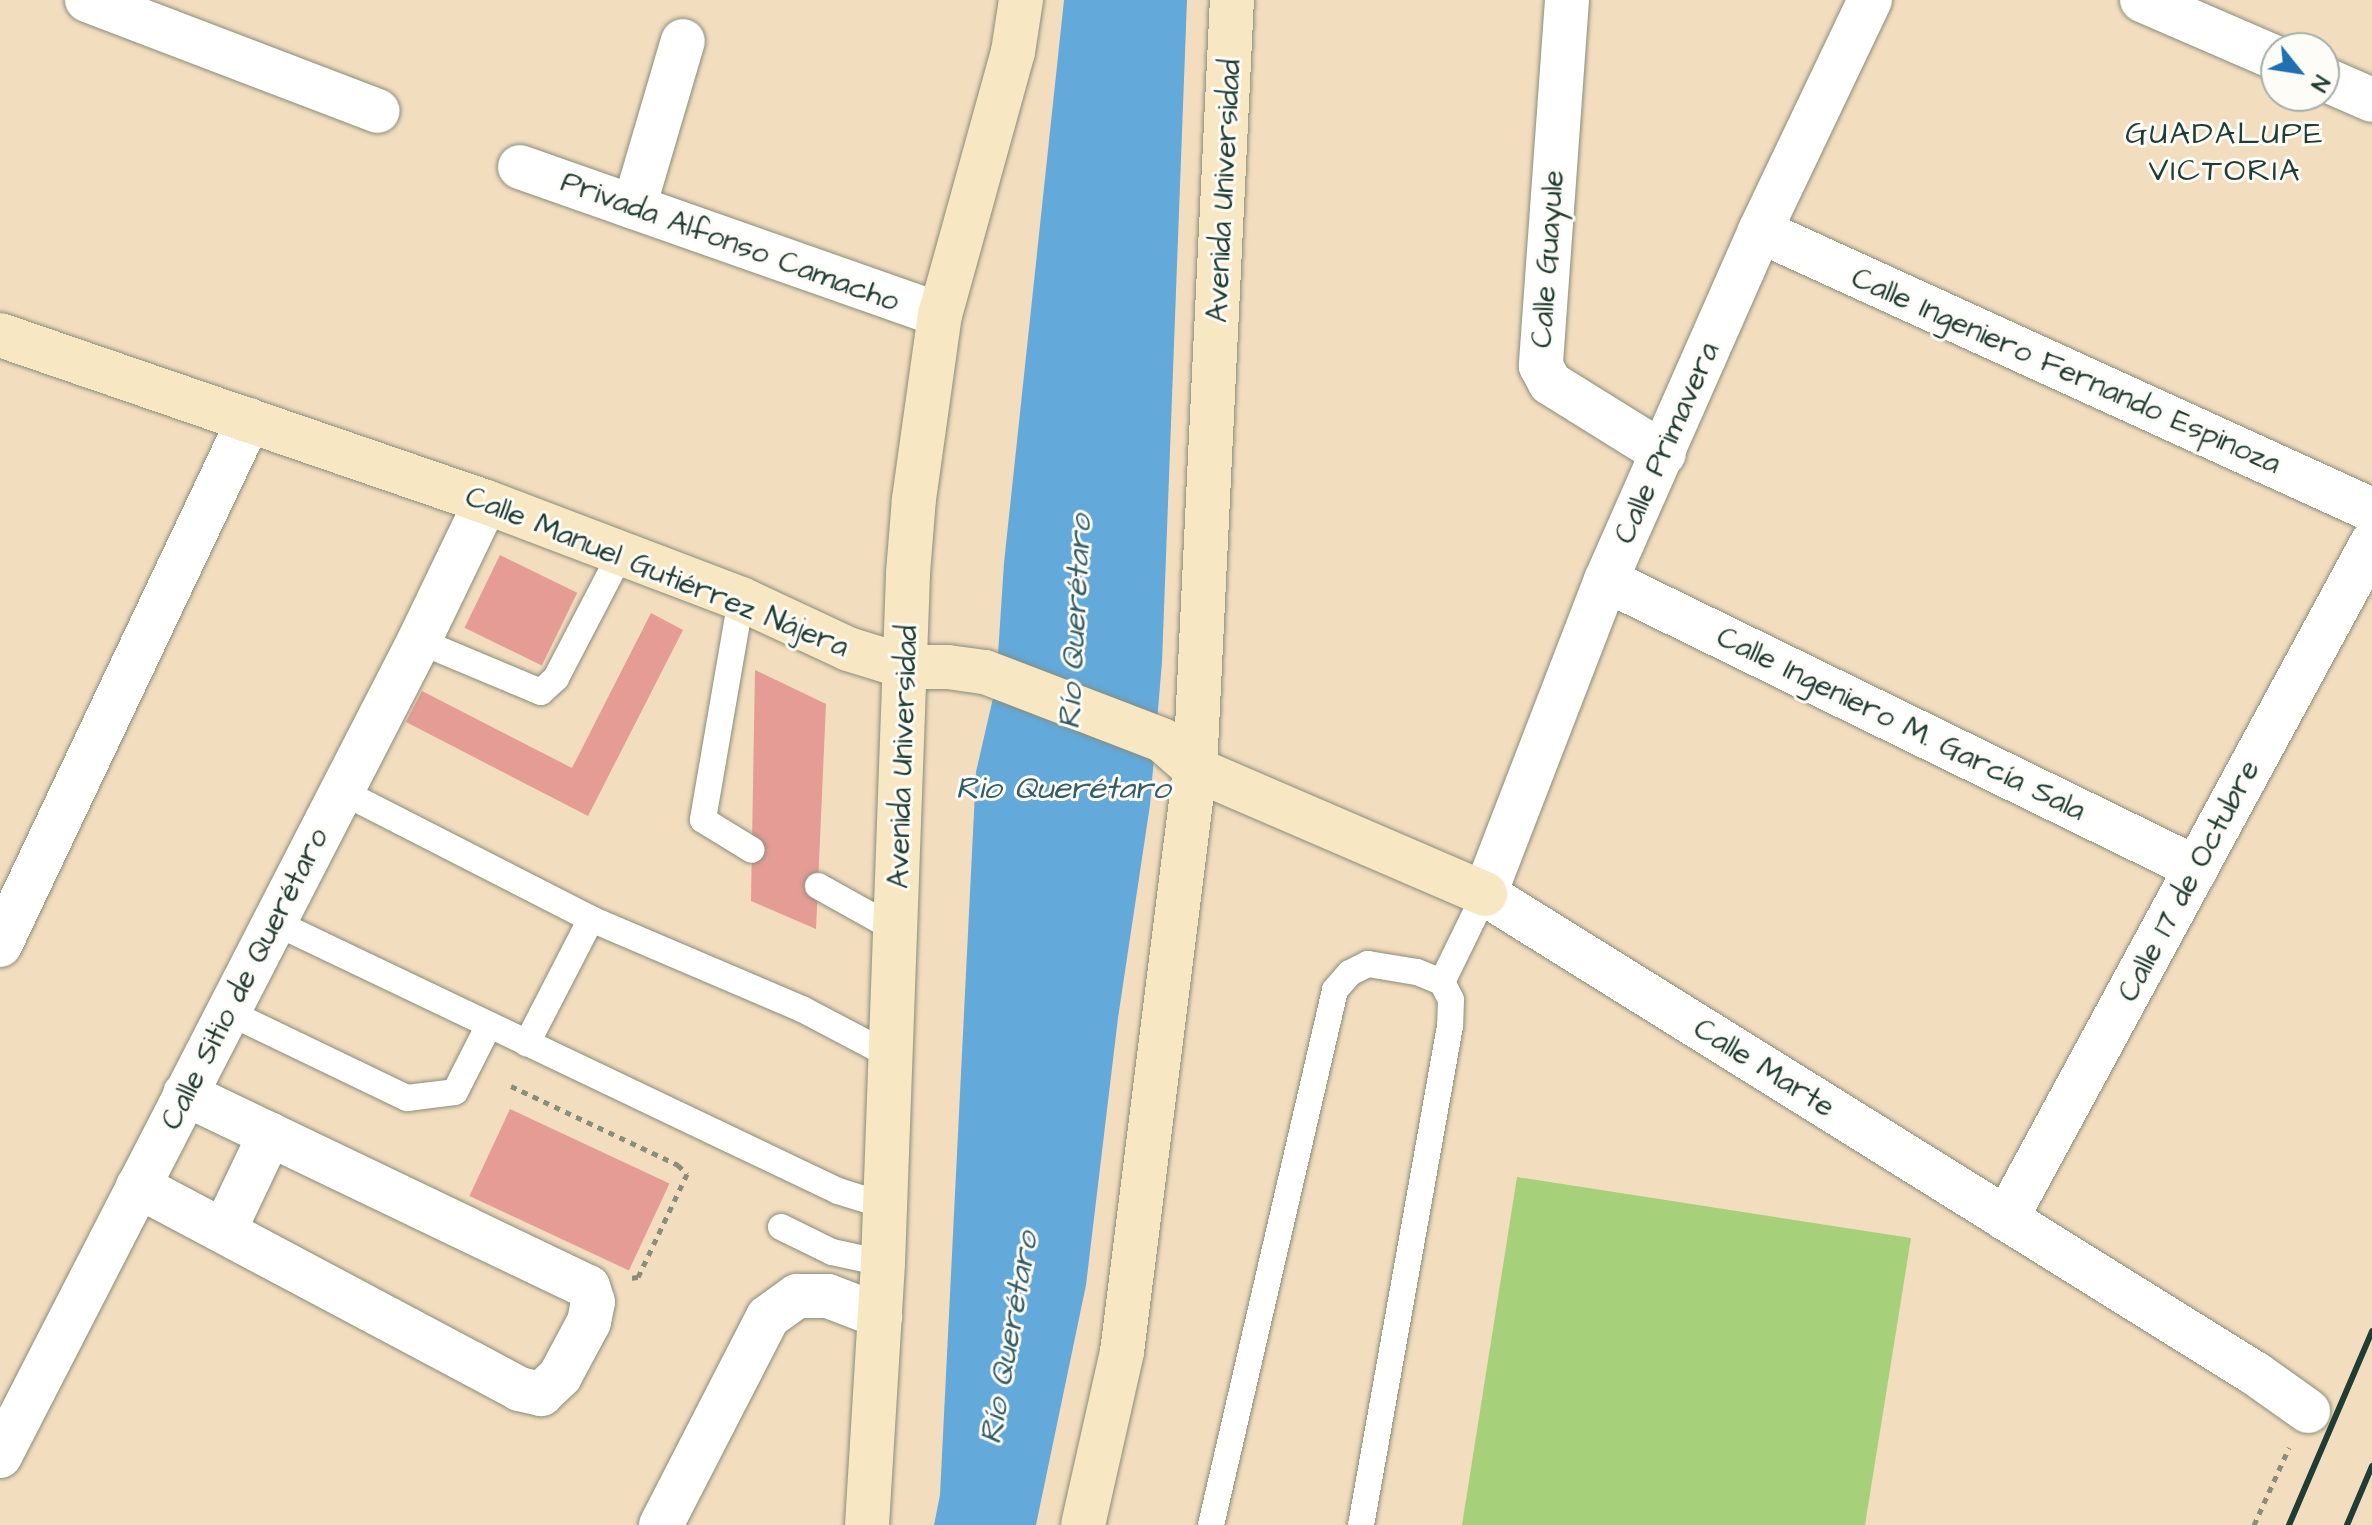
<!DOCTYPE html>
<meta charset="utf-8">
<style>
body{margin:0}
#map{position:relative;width:2372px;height:1525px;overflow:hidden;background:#f3ddbf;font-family:"Architects Daughter",sans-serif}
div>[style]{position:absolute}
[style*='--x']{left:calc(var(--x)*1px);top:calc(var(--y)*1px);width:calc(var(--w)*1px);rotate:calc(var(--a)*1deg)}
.green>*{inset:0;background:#a7d07b}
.water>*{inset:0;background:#63a9d9}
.building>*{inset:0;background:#e49c95;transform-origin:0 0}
.path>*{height:5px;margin-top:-2.5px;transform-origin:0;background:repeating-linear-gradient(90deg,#898d7a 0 6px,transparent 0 12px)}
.roads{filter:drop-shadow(0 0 2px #898d7a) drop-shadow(0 0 2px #898d7a)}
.lane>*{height:26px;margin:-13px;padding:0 13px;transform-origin:13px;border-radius:13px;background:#fff}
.street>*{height:44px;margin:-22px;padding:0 22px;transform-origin:22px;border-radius:22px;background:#fff}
.secondary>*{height:44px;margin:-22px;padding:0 22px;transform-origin:22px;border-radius:22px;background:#f8e7c3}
.rail>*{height:6px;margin:-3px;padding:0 3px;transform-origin:3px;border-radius:3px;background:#1f3d34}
span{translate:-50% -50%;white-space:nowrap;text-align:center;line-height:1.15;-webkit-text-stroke:6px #fdfcf7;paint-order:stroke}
.street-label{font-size:30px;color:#1f3d34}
.neighbourhood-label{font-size:32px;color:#1f3d34;letter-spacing:2px}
.water-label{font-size:32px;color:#335d66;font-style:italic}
.north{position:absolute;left:2260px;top:32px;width:80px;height:80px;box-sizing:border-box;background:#fdfcf7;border:2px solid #a4b0a9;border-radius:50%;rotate:120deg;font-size:22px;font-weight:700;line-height:32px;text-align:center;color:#1f3d34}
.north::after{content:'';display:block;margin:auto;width:28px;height:36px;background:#1f6fb2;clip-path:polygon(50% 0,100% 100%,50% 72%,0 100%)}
</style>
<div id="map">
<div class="green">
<div style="clip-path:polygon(1517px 1177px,1911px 1238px,1865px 1525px,1462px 1525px)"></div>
</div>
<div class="water">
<div style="clip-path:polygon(1064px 0,1187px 0,1162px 662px,1150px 805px,1118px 1018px,1086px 1285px,1036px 1525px,934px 1525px,940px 1495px,976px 772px,996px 685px,1004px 563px)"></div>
</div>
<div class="building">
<div style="left:500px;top:555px;width:86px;height:81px;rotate:26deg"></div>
<div style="clip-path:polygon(651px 613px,683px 630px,588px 816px,406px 722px,422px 691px,572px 768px)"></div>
<div style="clip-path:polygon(755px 670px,826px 704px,816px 929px,751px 901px)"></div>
<div style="left:510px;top:1109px;width:176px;height:96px;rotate:25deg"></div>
</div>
<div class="path">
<div style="--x:511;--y:1086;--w:185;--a:25.3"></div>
<div style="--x:678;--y:1165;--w:13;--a:45"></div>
<div style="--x:687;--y:1174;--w:114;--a:115.4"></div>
<div style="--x:638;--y:1277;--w:8;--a:173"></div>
<div style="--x:2254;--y:1525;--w:85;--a:-65.6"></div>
</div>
<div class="roads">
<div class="lane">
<div style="--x:741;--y:599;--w:224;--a:99.8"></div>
<div style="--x:703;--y:820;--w:57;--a:31.5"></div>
<div style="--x:419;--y:641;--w:132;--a:22.7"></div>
<div style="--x:541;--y:692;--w:21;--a:-43"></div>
<div style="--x:556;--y:678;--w:141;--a:-62.5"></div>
<div style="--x:341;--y:791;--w:281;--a:27.1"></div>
<div style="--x:591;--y:919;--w:140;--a:117.3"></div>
<div style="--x:818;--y:886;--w:90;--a:29.1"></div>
<div style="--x:591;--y:919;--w:229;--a:23.1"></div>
<div style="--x:802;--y:1009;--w:103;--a:27.8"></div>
<div style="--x:274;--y:922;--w:625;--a:25.5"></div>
<div style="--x:838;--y:1191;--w:50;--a:17.4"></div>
<div style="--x:1442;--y:982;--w:98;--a:-64"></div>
<div style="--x:228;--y:1012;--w:199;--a:25.7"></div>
<div style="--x:407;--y:1098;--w:48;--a:-7.1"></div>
<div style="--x:455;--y:1092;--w:75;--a:-63.1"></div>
<div style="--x:781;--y:1227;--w:57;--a:26.1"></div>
<div style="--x:832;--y:1252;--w:52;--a:12.2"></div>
<div style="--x:1211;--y:1525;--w:549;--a:-76.95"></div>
<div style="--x:1335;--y:990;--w:23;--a:-49"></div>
<div style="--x:1350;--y:973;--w:20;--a:-27"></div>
<div style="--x:1368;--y:964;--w:50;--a:9.3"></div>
<div style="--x:1417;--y:972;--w:27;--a:22"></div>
<div style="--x:1442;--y:982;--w:20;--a:63"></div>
<div style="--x:1451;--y:1000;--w:26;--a:92"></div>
<div style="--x:1450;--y:1026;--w:507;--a:100.11"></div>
</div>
<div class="street">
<div style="--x:87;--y:0;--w:311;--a:20.9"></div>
<div style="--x:1567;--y:0;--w:367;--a:94.1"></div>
<div style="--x:1541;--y:366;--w:19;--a:62"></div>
<div style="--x:1550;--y:383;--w:134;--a:31.9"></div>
<div style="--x:1870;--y:0;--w:256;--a:115.5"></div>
<div style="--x:1760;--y:231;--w:381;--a:113.8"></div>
<div style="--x:1606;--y:580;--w:337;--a:111.1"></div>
<div style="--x:1485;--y:894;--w:908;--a:31.91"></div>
<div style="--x:2256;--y:1374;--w:64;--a:35.4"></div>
<div style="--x:2142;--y:0;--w:146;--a:23.4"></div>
<div style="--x:2324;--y:79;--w:52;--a:23.6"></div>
<div style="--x:520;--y:167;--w:445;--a:19.4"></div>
<div style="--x:634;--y:207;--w:173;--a:-73.6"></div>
<div style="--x:1760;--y:231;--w:673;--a:24.51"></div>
<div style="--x:1606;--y:580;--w:657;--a:26.02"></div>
<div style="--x:0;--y:945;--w:581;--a:-64.63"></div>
<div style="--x:138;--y:1186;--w:432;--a:28"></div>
<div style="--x:519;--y:1389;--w:23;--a:13"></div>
<div style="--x:541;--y:1394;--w:26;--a:-43"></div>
<div style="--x:560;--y:1376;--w:61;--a:-61.8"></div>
<div style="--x:589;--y:1322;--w:20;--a:-79"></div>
<div style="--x:593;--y:1302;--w:16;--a:-108"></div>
<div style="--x:588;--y:1287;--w:447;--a:-154.4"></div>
<div style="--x:2006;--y:1219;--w:769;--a:-61.57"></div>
<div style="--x:224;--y:1231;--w:107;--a:-64.6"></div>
<div style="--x:0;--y:1456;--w:916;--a:-62.79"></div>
<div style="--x:419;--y:641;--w:154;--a:-64.3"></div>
<div style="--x:661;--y:1525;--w:234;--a:-62.8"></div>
<div style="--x:768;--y:1317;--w:36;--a:-36"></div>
<div style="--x:797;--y:1296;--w:31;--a:0"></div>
<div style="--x:828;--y:1296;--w:56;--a:21"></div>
</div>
<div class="secondary">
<div style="--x:0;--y:335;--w:514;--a:18.96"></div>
<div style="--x:486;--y:502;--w:273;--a:20.8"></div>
<div style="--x:741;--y:599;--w:118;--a:25"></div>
<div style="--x:848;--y:649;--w:61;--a:17.2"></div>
<div style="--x:906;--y:667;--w:42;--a:0"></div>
<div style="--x:948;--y:667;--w:37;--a:8"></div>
<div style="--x:985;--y:672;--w:190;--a:21"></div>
<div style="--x:1162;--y:740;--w:44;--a:41.3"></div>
<div style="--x:1195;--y:769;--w:316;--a:23.3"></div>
<div style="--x:867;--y:1525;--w:262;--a:-86.5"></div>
<div style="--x:883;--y:1263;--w:690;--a:-87.92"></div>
<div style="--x:908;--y:573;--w:74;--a:-85.4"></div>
<div style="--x:914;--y:499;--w:186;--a:-82"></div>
<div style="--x:940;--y:315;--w:273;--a:-74.5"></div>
<div style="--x:1013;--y:52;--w:53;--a:-81.3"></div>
<div style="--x:1083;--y:1525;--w:177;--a:-77.3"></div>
<div style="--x:1122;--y:1352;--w:588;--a:-82.86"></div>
<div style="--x:1195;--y:769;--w:770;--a:-87.25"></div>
</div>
</div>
<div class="rail">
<div style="--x:2289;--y:1525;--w:211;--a:-66.8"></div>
<div style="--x:2347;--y:1525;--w:64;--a:-67"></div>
</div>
<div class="street-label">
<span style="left:1224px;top:191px;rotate:-87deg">Avenida Universidad</span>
<span style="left:730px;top:242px;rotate:20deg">Privada Alfonso Camacho</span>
<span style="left:1548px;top:259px;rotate:-86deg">Calle Guayule</span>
<span style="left:2066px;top:371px;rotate:24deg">Calle Ingeniero Fernando Espinoza</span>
<span style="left:1667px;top:443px;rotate:-66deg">Calle Primavera</span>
<span style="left:657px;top:572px;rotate:22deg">Calle Manuel Gutiérrez Nájera</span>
<span style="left:1901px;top:724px;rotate:26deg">Calle Ingeniero M. García Sala</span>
<span style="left:903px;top:757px;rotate:-88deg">Avenida Universidad</span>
<span style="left:2189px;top:881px;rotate:-62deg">Calle 17 de Octubre</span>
<span style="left:245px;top:979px;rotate:-63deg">Calle Sitio de Querétaro</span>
<span style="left:1764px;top:1068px;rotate:32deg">Calle Marte</span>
</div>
<div class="neighbourhood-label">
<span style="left:2225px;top:153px">GUADALUPE<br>VICTORIA</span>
</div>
<div class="water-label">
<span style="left:1076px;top:622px;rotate:-87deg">Río Querétaro</span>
<span style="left:1063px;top:789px">Rio Querétaro</span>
<span style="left:1010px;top:1338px;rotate:-80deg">Río Querétaro</span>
</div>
<div class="north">N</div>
</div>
